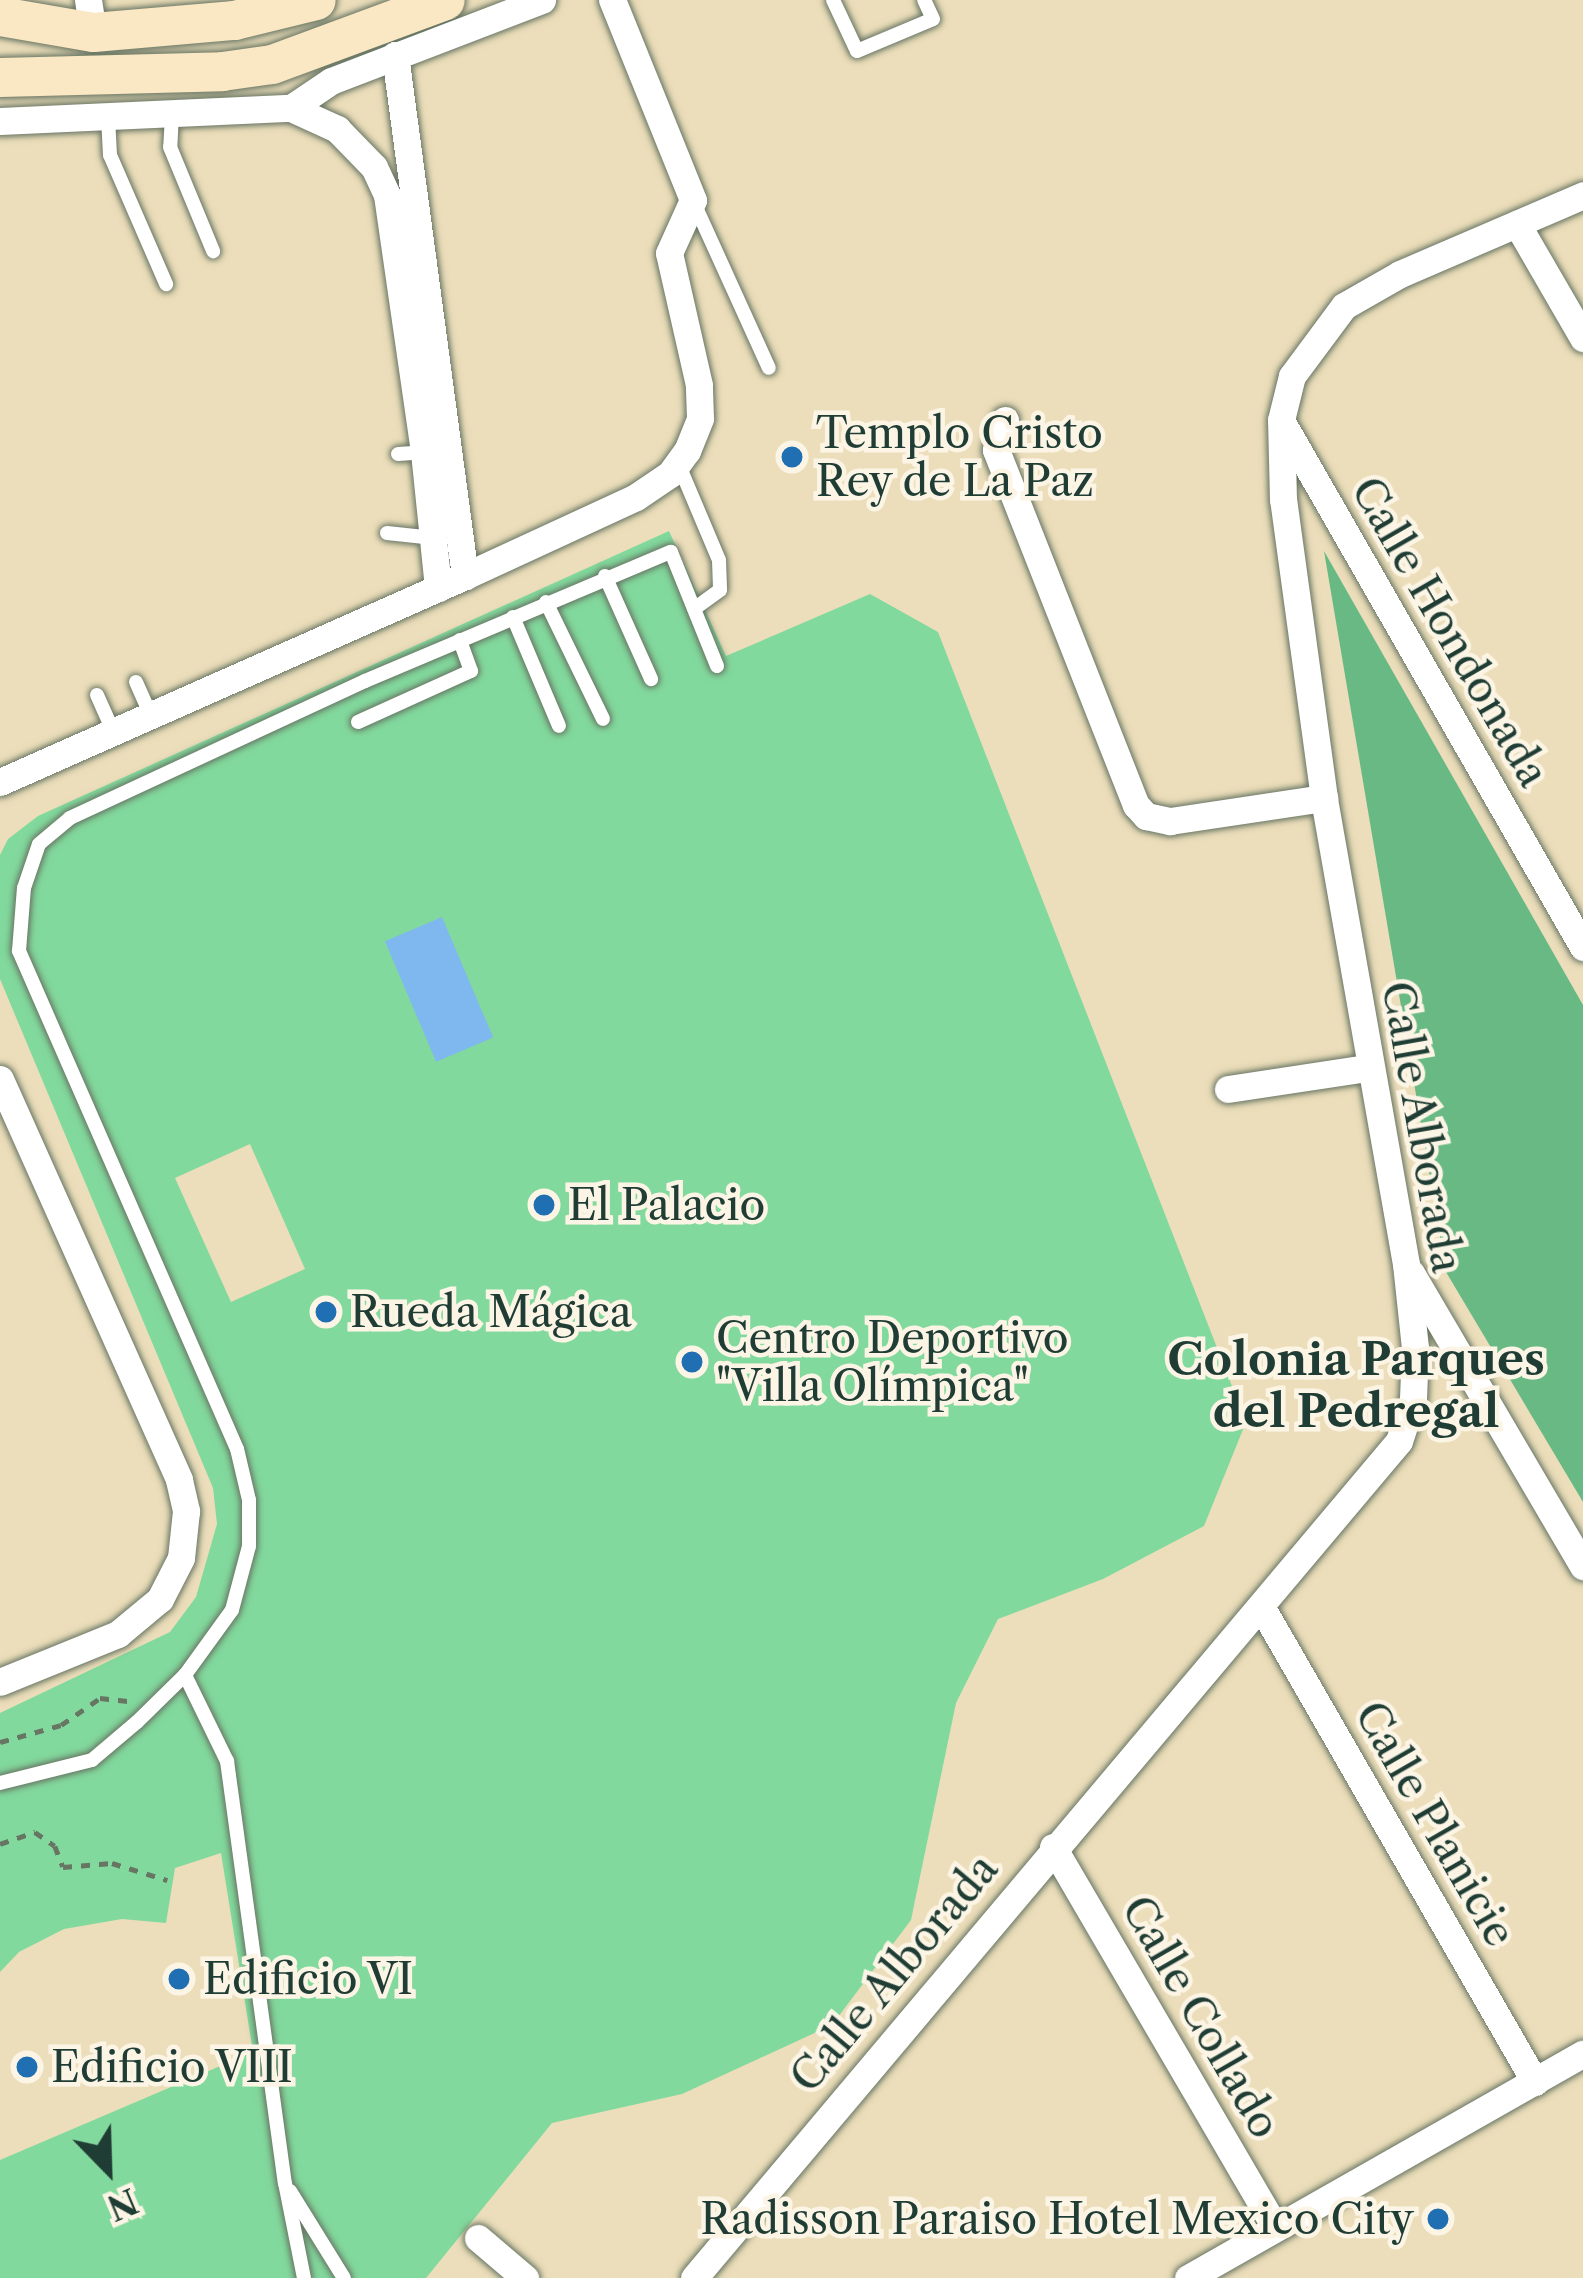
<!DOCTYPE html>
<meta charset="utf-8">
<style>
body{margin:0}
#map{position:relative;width:1583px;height:2278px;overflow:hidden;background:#ecdeba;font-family:"Libre Caslon Text",serif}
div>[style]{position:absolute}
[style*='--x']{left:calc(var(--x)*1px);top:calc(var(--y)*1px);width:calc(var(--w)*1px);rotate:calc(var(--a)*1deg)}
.green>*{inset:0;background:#82d99d}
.forest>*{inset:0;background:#69b984}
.water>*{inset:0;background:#7fb8ef;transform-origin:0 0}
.path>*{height:4.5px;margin-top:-2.25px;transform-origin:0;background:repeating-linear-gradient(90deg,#677563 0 9px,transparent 0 18px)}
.roads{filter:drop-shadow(0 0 3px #677563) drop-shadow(0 0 3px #677563)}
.lane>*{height:14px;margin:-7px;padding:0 7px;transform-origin:7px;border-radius:7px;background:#fff}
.street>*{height:27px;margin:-13.5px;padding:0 13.5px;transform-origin:13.5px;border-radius:13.5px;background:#fff}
.secondary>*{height:39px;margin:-19.5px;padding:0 19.5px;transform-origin:19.5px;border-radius:19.5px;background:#fae7c3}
.dots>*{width:33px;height:33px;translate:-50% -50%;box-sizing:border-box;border:6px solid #fcf5e5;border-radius:50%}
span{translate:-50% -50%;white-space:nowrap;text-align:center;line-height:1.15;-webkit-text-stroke:9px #fcf5e5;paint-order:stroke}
.poi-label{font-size:42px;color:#1f3d34}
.left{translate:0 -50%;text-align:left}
.right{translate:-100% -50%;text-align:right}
.street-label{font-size:42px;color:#1f3d34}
.neighbourhood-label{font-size:45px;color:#1f3d34;font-weight:700}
.north{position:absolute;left:48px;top:2110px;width:120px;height:120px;-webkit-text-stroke:9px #fcf5e5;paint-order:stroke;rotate:157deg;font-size:33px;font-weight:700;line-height:48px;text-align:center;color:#1f3d34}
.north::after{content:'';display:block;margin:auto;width:42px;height:54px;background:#1f3d34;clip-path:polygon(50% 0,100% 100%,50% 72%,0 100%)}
</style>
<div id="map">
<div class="green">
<div style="clip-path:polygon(evenodd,669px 531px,726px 656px,870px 594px,938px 632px,1246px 1422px,1204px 1526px,1103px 1579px,998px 1619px,956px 1703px,911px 1920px,832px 2025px,682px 2094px,552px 2123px,426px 2278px,0 2278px,0 2160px,253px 2052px,221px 1853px,175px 1868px,166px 1923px,122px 1919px,64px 1929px,19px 1952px,0 1972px,0 1713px,170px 1632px,196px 1597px,217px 1524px,213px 1488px,0 979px,0 855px,8px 839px,38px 816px,669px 531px,250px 1144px,305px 1269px,231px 1302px,175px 1178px,250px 1144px)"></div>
</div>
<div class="forest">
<div style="clip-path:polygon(1324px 551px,1583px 1005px,1583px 1502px,1446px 1272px)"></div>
</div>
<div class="water">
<div style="left:442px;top:917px;width:131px;height:62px;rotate:67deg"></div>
</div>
<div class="path">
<div style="--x:0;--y:1742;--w:63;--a:-15.6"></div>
<div style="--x:61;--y:1725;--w:47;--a:-34.7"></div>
<div style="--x:100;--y:1698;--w:28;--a:6"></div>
<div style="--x:0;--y:1844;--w:37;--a:-19"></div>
<div style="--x:35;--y:1832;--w:24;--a:35"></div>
<div style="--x:55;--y:1846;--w:22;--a:69"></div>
<div style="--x:63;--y:1867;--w:49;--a:-4.7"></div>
<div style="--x:112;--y:1863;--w:58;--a:17.2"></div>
</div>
<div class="roads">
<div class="lane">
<div style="--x:833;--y:0;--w:56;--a:64.8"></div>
<div style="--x:857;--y:51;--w:82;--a:-22.8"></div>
<div style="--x:933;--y:19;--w:21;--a:-115"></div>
<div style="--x:172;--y:114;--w:33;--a:93"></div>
<div style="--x:170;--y:147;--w:113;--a:67.5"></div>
<div style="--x:108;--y:117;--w:38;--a:87"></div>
<div style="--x:110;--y:155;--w:141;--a:66.5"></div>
<div style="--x:694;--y:203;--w:181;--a:65.6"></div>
<div style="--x:398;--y:454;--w:26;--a:-4"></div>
<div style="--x:678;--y:463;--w:105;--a:67.1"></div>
<div style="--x:719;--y:560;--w:30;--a:88"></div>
<div style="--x:720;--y:590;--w:32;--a:144"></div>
<div style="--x:387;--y:533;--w:47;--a:6.1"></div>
<div style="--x:605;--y:576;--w:113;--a:65.9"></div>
<div style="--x:546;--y:602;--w:130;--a:64"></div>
<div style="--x:513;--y:617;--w:118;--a:67.1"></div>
<div style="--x:136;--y:682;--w:36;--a:66"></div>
<div style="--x:97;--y:695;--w:39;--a:66"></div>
<div style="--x:358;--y:722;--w:124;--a:-24.3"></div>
<div style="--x:471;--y:671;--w:33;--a:-110"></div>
<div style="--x:185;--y:1675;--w:96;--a:64"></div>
<div style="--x:227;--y:1761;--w:426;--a:82.2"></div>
<div style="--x:285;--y:2183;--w:97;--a:78.7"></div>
<div style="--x:0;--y:1783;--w:95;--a:-14"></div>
<div style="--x:92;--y:1760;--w:59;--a:-40.2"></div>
<div style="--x:137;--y:1722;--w:67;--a:-44.4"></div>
<div style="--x:185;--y:1675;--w:80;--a:-54.1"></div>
<div style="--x:232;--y:1610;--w:66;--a:-75.1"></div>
<div style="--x:249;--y:1546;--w:46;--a:-90"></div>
<div style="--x:249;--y:1500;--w:52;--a:-103.2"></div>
<div style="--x:237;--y:1449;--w:544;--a:-113.64"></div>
<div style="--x:19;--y:951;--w:63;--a:-85.5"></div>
<div style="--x:24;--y:888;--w:46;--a:-71.2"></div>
<div style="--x:39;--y:844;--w:40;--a:-40"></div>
<div style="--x:70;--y:818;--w:325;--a:-24.9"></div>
<div style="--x:365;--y:681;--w:332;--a:-22.9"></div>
<div style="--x:671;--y:552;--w:123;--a:68"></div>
<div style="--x:290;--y:2191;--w:102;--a:58.2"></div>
</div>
<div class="street">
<div style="--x:88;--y:0;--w:32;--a:81"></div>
<div style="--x:395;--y:55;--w:526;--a:82.35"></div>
<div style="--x:291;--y:108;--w:48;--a:-34"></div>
<div style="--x:331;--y:81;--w:226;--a:-21"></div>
<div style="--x:0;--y:121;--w:291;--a:-2.6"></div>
<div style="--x:291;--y:108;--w:51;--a:24.5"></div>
<div style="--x:337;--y:129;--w:53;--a:45.8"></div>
<div style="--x:374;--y:167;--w:31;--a:65"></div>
<div style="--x:387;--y:195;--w:260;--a:81.8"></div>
<div style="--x:424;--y:452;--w:137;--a:84.1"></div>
<div style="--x:1517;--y:224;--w:132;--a:59.9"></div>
<div style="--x:1005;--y:420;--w:31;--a:107"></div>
<div style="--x:996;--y:450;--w:382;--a:68.5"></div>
<div style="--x:1136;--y:805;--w:15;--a:48"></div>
<div style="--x:1146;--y:816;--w:25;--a:12"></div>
<div style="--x:1170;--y:821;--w:156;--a:-8.5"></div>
<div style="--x:1283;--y:424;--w:603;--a:60.16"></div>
<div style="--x:0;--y:782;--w:509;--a:-23.89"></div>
<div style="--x:465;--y:576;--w:188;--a:-24.8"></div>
<div style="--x:636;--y:497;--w:41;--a:-34.1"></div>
<div style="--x:670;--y:474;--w:29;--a:-54"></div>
<div style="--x:687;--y:451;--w:35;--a:-68"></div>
<div style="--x:700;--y:418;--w:33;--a:-92"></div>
<div style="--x:699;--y:385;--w:135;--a:-102.8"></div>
<div style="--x:669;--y:253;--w:58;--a:-65.6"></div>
<div style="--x:693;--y:200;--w:216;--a:-112"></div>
<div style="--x:0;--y:1079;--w:439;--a:65.9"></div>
<div style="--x:179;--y:1480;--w:32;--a:77"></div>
<div style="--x:186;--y:1511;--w:47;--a:96.1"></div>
<div style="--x:181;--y:1558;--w:46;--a:117.1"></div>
<div style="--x:160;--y:1599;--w:55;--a:140.2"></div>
<div style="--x:118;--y:1634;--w:127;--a:157.9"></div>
<div style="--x:1228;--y:1089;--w:141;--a:-8.6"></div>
<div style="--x:1411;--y:1273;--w:340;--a:59.6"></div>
<div style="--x:1262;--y:1608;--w:547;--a:60.06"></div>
<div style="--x:1053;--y:1847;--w:441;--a:59.7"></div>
<div style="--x:478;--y:2238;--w:62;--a:40.4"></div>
<div style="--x:694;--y:2278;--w:1094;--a:-49.89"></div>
<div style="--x:1399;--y:1441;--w:44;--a:-71.6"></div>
<div style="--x:1413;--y:1399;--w:51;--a:-87.8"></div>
<div style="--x:1415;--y:1348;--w:84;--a:-96.1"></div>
<div style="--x:1406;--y:1264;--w:473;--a:-100"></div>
<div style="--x:1324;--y:798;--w:301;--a:-97.8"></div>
<div style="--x:1283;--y:500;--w:80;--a:-91.4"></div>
<div style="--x:1281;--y:420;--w:45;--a:-76"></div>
<div style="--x:1292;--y:376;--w:87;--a:-53.4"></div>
<div style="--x:1344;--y:306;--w:64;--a:-29.7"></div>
<div style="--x:1400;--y:274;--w:199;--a:-23.3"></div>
<div style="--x:1188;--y:2278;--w:454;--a:-29.6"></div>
</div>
<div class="secondary">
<div style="--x:0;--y:16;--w:94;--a:9.8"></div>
<div style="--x:93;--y:32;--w:142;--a:-4.9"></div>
<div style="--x:234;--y:20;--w:84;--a:-13.7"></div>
<div style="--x:0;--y:77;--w:222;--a:-1.5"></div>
<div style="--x:222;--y:71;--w:50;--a:-8"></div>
<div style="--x:272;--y:64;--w:184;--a:-20.3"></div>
</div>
</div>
<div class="dots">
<div style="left:792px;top:457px;background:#1f6fb2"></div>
<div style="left:544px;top:1205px;background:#1f6fb2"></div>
<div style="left:326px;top:1312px;background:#1f6fb2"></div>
<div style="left:692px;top:1362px;background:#1f6fb2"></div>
<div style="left:179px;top:1979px;background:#1f6fb2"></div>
<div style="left:27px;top:2067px;background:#1f6fb2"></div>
<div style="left:1438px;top:2219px;background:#1f6fb2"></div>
</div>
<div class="poi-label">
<span class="left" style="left:816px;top:457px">Templo Cristo<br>Rey de La Paz</span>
<span class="left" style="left:568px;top:1205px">El Palacio</span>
<span class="left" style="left:350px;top:1312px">Rueda Mágica</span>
<span class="left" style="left:716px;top:1362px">Centro Deportivo<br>"Villa Olímpica"</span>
<span class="left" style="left:203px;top:1979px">Edificio VI</span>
<span class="left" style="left:51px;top:2067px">Edificio VIII</span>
<span class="right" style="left:1414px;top:2219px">Radisson Paraiso Hotel Mexico City</span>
</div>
<div class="street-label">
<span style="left:1450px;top:632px;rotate:60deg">Calle Hondonada</span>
<span style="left:1422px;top:1127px;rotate:80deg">Calle Alborada</span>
<span style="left:1435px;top:1824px;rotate:60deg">Calle Planicie</span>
<span style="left:894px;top:1973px;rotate:-50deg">Calle Alborada</span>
<span style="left:1201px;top:2017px;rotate:60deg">Calle Collado</span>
</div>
<div class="neighbourhood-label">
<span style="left:1356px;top:1386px">Colonia Parques<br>del Pedregal</span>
</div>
<div class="north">N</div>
</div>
